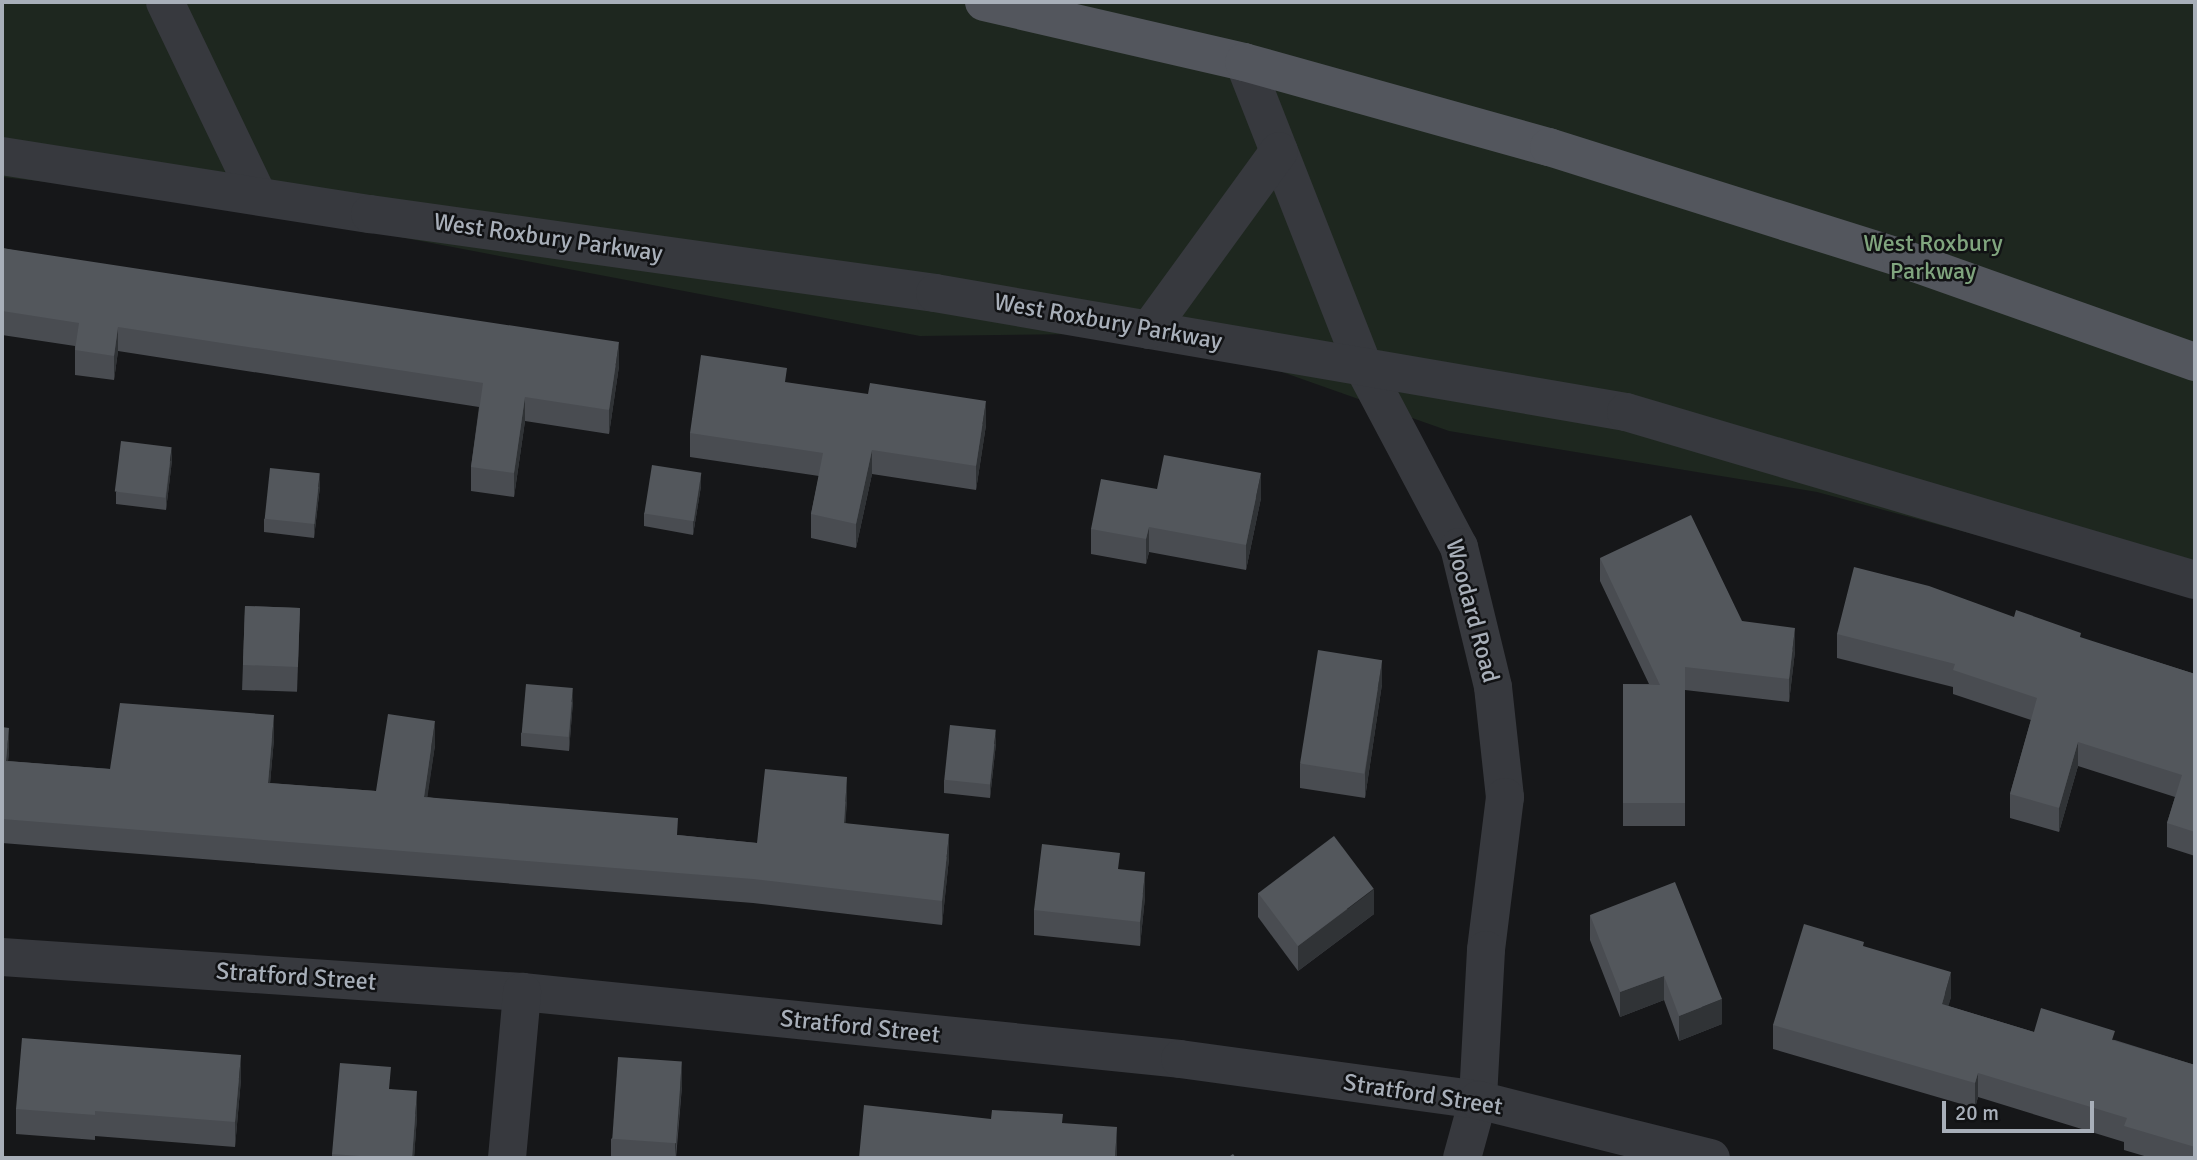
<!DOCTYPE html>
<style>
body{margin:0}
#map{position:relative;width:2197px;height:1160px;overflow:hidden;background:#161719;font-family:Signika,sans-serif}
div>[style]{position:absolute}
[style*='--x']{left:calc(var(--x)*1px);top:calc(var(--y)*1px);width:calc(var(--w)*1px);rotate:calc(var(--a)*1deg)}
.green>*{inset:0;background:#1e271f}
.minor>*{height:38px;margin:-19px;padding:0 19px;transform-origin:19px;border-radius:19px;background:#37393e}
.major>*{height:38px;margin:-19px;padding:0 19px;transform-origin:19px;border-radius:19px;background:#53565d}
.wall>*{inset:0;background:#494c51;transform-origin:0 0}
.shaded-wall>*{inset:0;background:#303336}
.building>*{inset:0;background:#53575c;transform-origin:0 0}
span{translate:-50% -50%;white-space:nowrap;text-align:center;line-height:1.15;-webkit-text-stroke:5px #111214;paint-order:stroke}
.street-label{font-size:24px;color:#a8afb9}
.park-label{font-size:24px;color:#80a57e}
.frame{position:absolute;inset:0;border:4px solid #a8afb9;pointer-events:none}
.scale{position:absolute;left:1942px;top:1101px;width:152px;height:32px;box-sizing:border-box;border:4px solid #a8afb9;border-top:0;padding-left:9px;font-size:21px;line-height:24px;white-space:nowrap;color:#a8afb9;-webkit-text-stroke:5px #111214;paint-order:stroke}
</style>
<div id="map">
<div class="green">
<div style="clip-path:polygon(2px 2px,2195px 2px,2195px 585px,2043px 553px,1817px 492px,1449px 431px,1172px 333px,920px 336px,363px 230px,135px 192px,2px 177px)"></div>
</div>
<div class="minor">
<div style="--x:165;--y:2;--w:215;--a:64.4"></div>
<div style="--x:1244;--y:62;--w:326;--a:68.6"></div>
<div style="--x:1363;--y:366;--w:205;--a:62.1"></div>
<div style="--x:1459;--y:547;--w:144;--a:76.3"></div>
<div style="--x:1493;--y:687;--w:111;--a:83.8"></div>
<div style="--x:1505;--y:797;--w:154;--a:97.1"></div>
<div style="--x:1486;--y:950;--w:150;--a:93.1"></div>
<div style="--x:1478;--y:1100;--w:60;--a:105.4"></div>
<div style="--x:2;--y:156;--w:373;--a:9"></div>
<div style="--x:370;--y:214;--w:570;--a:7.96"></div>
<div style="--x:935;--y:293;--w:701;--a:9.77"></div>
<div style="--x:1626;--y:412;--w:593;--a:16.45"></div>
<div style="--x:1149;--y:330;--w:221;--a:-54"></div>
<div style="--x:2;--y:957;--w:521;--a:3.85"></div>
<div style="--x:522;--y:992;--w:661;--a:5.81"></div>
<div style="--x:1180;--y:1059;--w:301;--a:7.8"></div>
<div style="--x:1478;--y:1100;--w:240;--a:14"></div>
<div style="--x:507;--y:1158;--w:167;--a:-84.8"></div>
</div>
<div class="major">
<div style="--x:984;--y:2;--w:267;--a:13"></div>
<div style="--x:1244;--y:62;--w:317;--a:15.6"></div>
<div style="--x:1549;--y:147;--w:369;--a:17.5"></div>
<div style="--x:1901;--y:258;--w:312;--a:19.5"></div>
</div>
<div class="wall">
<div style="clip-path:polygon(2px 248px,619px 366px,609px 434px,525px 421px,514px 497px,471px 491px,471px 467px,479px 407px,118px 351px,114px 380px,75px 375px,75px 346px,2px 335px)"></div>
<div style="clip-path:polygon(787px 383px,986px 425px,976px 490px,872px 474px,856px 548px,811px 538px,811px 514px,819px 476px,690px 457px,690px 433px)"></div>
<div style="clip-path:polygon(172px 460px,166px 510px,116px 504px,116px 492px)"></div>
<div style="clip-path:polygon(320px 486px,314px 538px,264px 532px,264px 519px)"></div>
<div style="clip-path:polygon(701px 486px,693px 535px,644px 526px,644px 513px)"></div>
<div style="clip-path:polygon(1157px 489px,1261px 498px,1246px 570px,1149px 552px,1146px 564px,1091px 554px,1091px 529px)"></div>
<div style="clip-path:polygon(1600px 558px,1742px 621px,1795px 651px,1789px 702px,1685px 690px,1685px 826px,1623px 826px,1623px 684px,1649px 684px,1600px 581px)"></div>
<div style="left:245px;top:606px;width:55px;height:84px;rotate:2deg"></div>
<div style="clip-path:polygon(2014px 617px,2195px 674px,2195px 856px,2167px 847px,2167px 823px,2175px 797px,2078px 766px,2059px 832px,2010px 818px,2010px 794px,2031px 720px,1953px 694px,1953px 687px,1837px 658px,1837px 634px)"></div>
<div style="clip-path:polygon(1382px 684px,1365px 798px,1300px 788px,1300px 764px)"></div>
<div style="clip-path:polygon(573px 701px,569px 751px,521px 746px,521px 733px)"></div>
<div style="clip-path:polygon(2px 727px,9px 751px,8px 761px,110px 769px,274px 739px,270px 783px,376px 791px,435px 745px,427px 797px,678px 835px,757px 843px,847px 801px,845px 823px,949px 858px,942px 925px,753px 903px,2px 843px)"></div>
<div style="clip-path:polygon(996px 743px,990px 798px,944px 793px,944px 780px)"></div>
<div style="clip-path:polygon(1120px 870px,1145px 897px,1140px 946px,1034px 935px,1034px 910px)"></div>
<div style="clip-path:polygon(1258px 893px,1374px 914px,1298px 971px,1258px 917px)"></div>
<div style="clip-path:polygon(1590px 915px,1722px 1024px,1679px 1041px,1664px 1000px,1620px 1017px,1590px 940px)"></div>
<div style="clip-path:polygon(1864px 947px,1951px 997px,1948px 1006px,2034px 1032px,2115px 1040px,2195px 1065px,2195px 1158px,2151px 1158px,2124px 1150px,2124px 1142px,1978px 1097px,1975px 1108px,1773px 1049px,1773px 1025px)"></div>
<div style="clip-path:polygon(241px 1079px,235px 1147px,95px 1136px,95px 1140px,16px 1134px,16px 1109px)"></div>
<div style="clip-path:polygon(682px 1086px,676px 1158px,611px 1158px,611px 1139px)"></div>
<div style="clip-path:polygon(391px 1089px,417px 1116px,414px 1158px,332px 1158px,332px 1154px)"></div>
</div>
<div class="shaded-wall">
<div style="clip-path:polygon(118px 327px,118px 351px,114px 380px,114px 356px)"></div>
<div style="clip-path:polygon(619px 342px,619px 366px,609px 434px,609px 410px)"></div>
<div style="clip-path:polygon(525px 397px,525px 421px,514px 497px,514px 473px)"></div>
<div style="clip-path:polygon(986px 401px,986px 425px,976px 490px,976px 466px)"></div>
<div style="clip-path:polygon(172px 447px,172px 460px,166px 510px,166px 497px)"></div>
<div style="clip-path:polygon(872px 450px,872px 474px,856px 548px,856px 524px)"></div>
<div style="clip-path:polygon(320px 473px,320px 486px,314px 538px,314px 525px)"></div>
<div style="clip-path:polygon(701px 473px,701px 486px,693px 535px,693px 522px)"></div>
<div style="clip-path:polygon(1261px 473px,1261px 498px,1246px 570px,1246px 545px)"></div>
<div style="clip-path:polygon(1149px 527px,1149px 552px,1146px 564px,1146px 539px)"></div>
<div style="clip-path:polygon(1795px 628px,1795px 651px,1789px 702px,1789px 679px)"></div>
<div style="clip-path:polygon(1382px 660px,1382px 684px,1365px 798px,1365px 773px)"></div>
<div style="clip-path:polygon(573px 688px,573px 701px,569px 751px,569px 738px)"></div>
<div style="clip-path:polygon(274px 715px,274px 739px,268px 807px,268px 783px)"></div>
<div style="clip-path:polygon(435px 721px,435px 745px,424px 821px,424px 797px)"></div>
<div style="clip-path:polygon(9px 728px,9px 751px,6px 785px,6px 761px)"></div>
<div style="clip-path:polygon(996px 730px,996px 743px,990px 798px,990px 785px)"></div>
<div style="clip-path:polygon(2078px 742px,2078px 766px,2059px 832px,2059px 808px)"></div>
<div style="clip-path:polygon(847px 777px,847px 801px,844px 847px,844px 823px)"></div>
<div style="clip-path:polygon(949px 834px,949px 858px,942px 925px,942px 901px)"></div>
<div style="clip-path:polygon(1145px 872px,1145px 897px,1140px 946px,1140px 922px)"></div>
<div style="clip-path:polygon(1374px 889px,1374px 914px,1298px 971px,1298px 946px)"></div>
<div style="clip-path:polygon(1951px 972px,1951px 997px,1942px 1029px,1942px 1004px)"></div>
<div style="clip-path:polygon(1664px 976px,1664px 1000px,1620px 1017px,1620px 992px)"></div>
<div style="clip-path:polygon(1722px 999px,1722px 1024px,1679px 1041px,1679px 1016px)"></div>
<div style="clip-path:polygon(241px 1055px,241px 1079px,235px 1147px,235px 1122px)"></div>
<div style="clip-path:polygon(682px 1061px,682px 1086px,675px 1158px,675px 1144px)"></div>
<div style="clip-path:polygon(1978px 1073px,1978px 1097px,1975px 1108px,1975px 1083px)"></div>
<div style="clip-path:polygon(417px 1091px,417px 1116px,414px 1158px,412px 1158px)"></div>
<div style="clip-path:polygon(1117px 1127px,1117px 1158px,1115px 1158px)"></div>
</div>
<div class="building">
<div style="clip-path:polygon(2px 248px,619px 342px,609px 410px,525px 397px,514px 473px,471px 467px,483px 383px,118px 327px,114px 356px,75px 350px,79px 323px,2px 311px)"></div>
<div style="clip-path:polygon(701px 355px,787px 368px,785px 382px,868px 394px,870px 383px,986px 401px,976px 466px,872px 450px,856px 524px,811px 514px,823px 453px,690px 433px)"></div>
<div style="left:121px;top:441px;width:51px;height:51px;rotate:7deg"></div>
<div style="clip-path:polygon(1164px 455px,1261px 473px,1246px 545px,1149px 527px,1146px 539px,1091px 529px,1101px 479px,1157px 489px)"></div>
<div style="left:652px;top:465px;width:50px;height:49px;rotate:9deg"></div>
<div style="left:270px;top:468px;width:50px;height:51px;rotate:6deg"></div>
<div style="clip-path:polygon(1691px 515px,1742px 621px,1795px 628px,1789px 679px,1685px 667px,1685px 803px,1623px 803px,1623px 684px,1660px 685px,1600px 558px)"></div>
<div style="clip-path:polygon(1854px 567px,1929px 586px,2014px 617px,2016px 610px,2081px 633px,2080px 637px,2195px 674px,2195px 832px,2167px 823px,2182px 775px,2078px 742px,2059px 808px,2010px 794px,2037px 698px,1953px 670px,1955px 664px,1837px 634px)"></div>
<div style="left:245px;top:606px;width:55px;height:59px;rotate:2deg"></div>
<div style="left:1318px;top:650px;width:65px;height:115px;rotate:9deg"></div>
<div style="left:526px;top:684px;width:47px;height:49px;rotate:5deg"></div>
<div style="clip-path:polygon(120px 703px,274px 715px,268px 783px,376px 791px,388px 714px,435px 721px,424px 797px,678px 818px,677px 835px,757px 843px,765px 769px,847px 777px,844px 823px,949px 834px,942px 901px,753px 879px,2px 819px,2px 727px,9px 728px,6px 761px,110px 769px)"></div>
<div style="left:950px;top:725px;width:46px;height:55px;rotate:6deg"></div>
<div style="left:1334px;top:836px;width:66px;height:95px;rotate:53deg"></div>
<div style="clip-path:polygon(1042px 844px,1120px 853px,1118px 869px,1145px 872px,1140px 922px,1034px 910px)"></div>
<div style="clip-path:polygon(1675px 882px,1722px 999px,1679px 1016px,1664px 976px,1620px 992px,1590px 915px)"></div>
<div style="clip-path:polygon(1804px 924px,1864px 942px,1863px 946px,1951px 972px,1942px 1004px,2034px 1032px,2041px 1008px,2115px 1031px,2112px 1040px,2195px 1065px,2195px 1147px,2124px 1126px,2127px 1118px,1978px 1073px,1975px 1083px,1773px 1025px)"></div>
<div style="clip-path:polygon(22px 1038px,241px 1055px,235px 1122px,95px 1111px,95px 1115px,16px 1109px)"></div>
<div style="left:618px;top:1057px;width:64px;height:82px;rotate:4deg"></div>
<div style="clip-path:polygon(340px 1063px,391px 1067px,389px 1089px,417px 1091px,412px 1158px,387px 1158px,332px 1154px)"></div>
<div style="clip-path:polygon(864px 1105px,991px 1119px,992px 1110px,1063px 1114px,1062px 1123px,1117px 1127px,1115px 1158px,859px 1158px)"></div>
<div style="clip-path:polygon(1233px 1154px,1236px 1158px,1227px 1158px)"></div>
</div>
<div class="street-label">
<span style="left:548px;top:238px;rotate:8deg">West Roxbury Parkway</span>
<span style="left:1108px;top:322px;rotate:10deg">West Roxbury Parkway</span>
<span style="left:1472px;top:611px;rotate:75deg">Woodard Road</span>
<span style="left:296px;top:977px;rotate:4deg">Stratford Street</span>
<span style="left:860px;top:1027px;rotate:6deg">Stratford Street</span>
<span style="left:1423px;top:1095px;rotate:9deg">Stratford Street</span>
</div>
<div class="park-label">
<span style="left:1933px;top:258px">West Roxbury<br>Parkway</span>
</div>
<div class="frame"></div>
<div class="scale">20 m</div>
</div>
